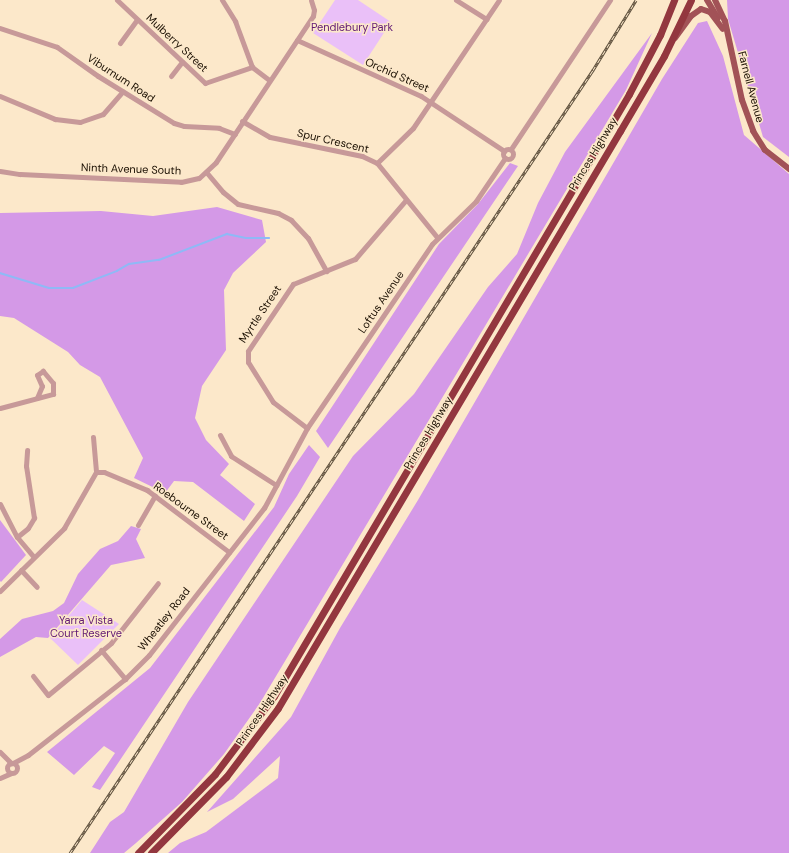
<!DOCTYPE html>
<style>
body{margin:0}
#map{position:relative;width:789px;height:853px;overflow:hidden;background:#fce8ca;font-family:"DM Sans",sans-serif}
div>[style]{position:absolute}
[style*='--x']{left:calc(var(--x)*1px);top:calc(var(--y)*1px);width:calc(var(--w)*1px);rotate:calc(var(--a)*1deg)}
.green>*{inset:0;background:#eac0f8}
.forest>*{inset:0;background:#d499e7}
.stream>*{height:1.5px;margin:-0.75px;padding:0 0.75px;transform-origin:0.75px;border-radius:0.75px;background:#8fb9f6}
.minor>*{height:5px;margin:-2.5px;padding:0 2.5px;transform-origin:2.5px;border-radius:2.5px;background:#c79999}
.minor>.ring{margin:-2.5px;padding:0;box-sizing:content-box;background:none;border:5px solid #c79999;border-radius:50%}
.major>*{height:6px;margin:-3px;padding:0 3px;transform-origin:3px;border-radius:3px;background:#a25257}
.highway>*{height:7px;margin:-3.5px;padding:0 3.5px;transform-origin:3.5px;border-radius:3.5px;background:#93373f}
.rail>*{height:3px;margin-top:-1.5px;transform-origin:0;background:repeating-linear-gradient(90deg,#fce8ca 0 4.5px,#5c4e3b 0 9px);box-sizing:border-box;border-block:1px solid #5c4e3b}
span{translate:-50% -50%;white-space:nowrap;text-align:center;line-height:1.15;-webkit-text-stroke:3px #fce8ca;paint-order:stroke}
.park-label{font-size:11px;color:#611874}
.street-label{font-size:11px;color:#190e00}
</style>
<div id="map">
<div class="green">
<div style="clip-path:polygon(335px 0,358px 0,391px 22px,363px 65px,313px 33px)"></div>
<div style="clip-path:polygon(82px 600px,119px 624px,78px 665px,50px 638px)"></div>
</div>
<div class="forest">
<div style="clip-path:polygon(727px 0,789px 0,789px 157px,763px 137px,728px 19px)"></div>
<div style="clip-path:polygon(707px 21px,723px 56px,744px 135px,789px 174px,789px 853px,168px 853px,180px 843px,206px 832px,278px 778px,280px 756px,233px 799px,207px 812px,291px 717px,340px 628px,418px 500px,662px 79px,698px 23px)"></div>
<div style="clip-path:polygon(652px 33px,626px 90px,260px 703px,224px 754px,182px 802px,136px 843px,124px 853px,90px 853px,110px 822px,124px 812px,188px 702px,353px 456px,414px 394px,488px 287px,517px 254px,538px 203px,565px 152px)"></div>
<div style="clip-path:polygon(510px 163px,518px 166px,328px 448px,316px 431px,439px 244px,478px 204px)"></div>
<div style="clip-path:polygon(217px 207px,262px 220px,266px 242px,233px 273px,224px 290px,226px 350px,202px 386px,195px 418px,206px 440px,229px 464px,220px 475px,255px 504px,244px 521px,193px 482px,174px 481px,165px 493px,134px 478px,143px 458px,100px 377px,80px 365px,68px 352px,14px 318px,0 316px,0 213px,101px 211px,153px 216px)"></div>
<div style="clip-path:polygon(309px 445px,320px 457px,297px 496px,100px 790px,92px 787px,115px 753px,104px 746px,74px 775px,47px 752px,150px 668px,274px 507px,289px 474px)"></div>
<div style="clip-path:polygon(0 520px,26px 555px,1px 582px,0 581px)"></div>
<div style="clip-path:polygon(131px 526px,141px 529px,136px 539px,145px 558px,111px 565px,48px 638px,36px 637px,0 657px,0 639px,22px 619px,53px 611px,64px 603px,78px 574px,100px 549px,118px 541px)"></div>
</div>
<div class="stream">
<div style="--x:0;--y:273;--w:51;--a:17"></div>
<div style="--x:49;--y:288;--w:24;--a:0"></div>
<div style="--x:73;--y:288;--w:47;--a:-21.1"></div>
<div style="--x:117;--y:271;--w:14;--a:-30"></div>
<div style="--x:129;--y:264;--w:30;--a:-8"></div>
<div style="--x:159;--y:260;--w:73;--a:-20.9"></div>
<div style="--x:227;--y:234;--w:19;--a:12"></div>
<div style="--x:246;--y:238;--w:23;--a:0"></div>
</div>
<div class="minor">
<div style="--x:117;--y:0;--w:121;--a:43.3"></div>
<div style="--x:205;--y:83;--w:50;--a:-18.8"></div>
<div style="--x:222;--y:0;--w:25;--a:58"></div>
<div style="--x:235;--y:21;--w:49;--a:69.7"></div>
<div style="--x:252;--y:67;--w:21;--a:37"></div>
<div style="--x:456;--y:0;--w:36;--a:32"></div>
<div style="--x:0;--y:28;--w:60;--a:18.4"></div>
<div style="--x:57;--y:47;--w:50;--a:35.3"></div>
<div style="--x:98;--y:76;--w:89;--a:31.7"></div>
<div style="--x:174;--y:123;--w:10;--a:17"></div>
<div style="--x:184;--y:126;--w:35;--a:3"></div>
<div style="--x:219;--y:128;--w:17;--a:21"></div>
<div style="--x:297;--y:40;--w:136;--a:24.3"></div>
<div style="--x:421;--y:96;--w:100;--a:33.5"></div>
<div style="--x:120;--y:43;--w:29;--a:-54"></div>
<div style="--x:171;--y:76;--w:18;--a:-52"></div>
<div style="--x:0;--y:96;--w:60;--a:22.7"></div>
<div style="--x:55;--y:119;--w:25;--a:7"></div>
<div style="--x:80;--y:122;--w:24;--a:-19"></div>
<div style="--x:103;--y:114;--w:30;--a:-49"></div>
<div style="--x:242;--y:121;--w:32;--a:30"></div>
<div style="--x:270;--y:137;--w:94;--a:11.7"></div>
<div style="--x:362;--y:156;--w:17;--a:25"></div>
<div style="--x:377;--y:163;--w:95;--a:51"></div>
<div class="ring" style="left:503px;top:149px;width:5px;height:5px"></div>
<div style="--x:511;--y:149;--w:179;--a:-56.4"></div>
<div style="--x:377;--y:163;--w:50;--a:-44.2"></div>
<div style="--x:413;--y:128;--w:154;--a:-56.1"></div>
<div style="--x:0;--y:171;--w:20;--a:9"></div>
<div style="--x:20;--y:174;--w:161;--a:2.8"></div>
<div style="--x:181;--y:182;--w:18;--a:-13"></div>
<div style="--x:199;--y:178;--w:23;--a:-43"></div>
<div style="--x:216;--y:162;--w:175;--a:-56.4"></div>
<div style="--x:313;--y:16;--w:6;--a:-81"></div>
<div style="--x:314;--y:10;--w:10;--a:-107"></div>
<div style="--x:207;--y:173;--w:25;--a:50"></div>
<div style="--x:223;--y:192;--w:19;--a:39"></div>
<div style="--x:238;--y:204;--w:41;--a:12.7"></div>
<div style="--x:278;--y:213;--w:15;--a:28"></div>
<div style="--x:291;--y:220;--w:25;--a:47"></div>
<div style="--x:308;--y:238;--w:38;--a:61"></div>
<div style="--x:0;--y:408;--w:55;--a:-14.8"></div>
<div style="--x:53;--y:394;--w:11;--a:-90"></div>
<div style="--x:53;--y:383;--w:16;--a:-130"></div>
<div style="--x:43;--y:371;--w:7;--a:146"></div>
<div style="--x:37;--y:375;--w:12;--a:66"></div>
<div style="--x:42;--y:386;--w:13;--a:113"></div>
<div style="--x:307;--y:428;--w:43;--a:-142.6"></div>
<div style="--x:273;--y:402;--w:47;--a:-122"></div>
<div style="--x:248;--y:362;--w:11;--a:-90"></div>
<div style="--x:248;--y:351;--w:81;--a:-56.1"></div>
<div style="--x:293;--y:284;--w:67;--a:-22"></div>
<div style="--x:355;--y:259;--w:78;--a:-49.2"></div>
<div style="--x:220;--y:435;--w:24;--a:62"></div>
<div style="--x:231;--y:456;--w:54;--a:32.8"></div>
<div style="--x:93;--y:437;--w:35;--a:85"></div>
<div style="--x:96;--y:472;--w:8;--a:0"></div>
<div style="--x:104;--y:472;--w:47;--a:22.7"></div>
<div style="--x:147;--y:490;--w:103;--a:37.1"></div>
<div style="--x:0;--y:504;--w:37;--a:63"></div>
<div style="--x:17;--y:537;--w:26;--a:50"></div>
<div style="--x:138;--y:525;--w:34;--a:-60"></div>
<div style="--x:17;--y:537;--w:14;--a:-39"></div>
<div style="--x:28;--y:528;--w:12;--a:-59"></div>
<div style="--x:34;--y:518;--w:53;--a:-98.7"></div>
<div style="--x:26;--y:466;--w:16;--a:-86"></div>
<div style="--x:21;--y:570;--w:23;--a:47"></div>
<div style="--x:0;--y:591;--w:90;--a:-44.5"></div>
<div style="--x:64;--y:528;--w:64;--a:-60.3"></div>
<div style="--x:101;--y:650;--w:38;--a:50"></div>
<div style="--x:33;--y:676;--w:24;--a:52"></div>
<div style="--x:48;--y:695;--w:82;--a:-39.5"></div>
<div style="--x:111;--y:643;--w:76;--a:-51.9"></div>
<div style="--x:0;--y:752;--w:16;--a:45"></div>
<div style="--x:13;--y:763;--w:17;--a:-28"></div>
<div style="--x:28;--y:755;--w:123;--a:-38.1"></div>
<div style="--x:125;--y:679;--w:34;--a:-45"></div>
<div style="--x:149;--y:655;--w:187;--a:-52"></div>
<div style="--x:264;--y:508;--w:91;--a:-61.7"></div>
<div style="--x:307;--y:428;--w:222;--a:-55.8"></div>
<div style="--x:432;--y:244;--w:62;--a:-44.3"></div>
<div style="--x:476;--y:201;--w:52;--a:-56"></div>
<div class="ring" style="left:7px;top:763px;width:5px;height:5px"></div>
<div style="--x:0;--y:778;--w:12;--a:-24"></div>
</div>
<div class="major">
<div style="--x:707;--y:0;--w:21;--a:59"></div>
<div style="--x:715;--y:0;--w:23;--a:65"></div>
<div style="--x:725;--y:21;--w:81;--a:77.9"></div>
<div style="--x:742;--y:100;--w:33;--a:70"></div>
<div style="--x:753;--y:131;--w:22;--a:58"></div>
<div style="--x:765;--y:150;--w:31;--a:38"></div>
<div style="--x:675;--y:38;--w:27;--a:-54"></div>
<div style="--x:691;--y:16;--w:12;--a:-35"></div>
<div style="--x:701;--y:9;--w:9;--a:18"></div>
<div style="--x:710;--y:12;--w:21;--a:53"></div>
</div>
<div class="highway">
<div style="--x:138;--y:853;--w:110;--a:-45.7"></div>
<div style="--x:215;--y:774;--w:98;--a:-52.9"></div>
<div style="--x:274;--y:696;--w:699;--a:-59.47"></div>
<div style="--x:629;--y:94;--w:67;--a:-62.3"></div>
<div style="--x:660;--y:35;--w:38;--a:-68"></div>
<div style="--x:151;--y:853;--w:107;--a:-45.4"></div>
<div style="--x:226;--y:777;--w:86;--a:-53"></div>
<div style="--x:278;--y:708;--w:671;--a:-59.34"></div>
<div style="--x:620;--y:131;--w:87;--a:-59.6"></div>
<div style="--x:664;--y:56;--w:62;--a:-64.3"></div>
</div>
<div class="rail">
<div style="--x:70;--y:853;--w:942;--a:-56.26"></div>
<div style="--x:593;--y:70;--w:82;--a:-58.4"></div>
</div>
<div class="park-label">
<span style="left:352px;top:27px">Pendlebury Park</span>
<span style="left:86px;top:627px">Yarra Vista<br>Court Reserve</span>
</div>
<div class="street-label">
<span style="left:177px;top:43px;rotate:43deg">Mulberry Street</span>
<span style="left:397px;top:75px;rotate:24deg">Orchid Street</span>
<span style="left:121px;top:78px;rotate:33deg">Viburnum Road</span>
<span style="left:751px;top:87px;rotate:75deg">Farnell Avenue</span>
<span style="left:333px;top:141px;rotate:13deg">Spur Crescent</span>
<span style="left:593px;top:154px;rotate:-59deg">Princes Highway</span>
<span style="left:131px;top:169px;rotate:2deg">Ninth Avenue South</span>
<span style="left:381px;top:302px;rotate:-56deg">Loftus Avenue</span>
<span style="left:260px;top:314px;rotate:-56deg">Myrtle Street</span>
<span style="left:428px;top:433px;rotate:-59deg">Princes Highway</span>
<span style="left:191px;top:511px;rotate:36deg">Roebourne Street</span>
<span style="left:164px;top:619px;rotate:-52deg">Wheatley Road</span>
<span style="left:262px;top:710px;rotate:-56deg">Princes Highway</span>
</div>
</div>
